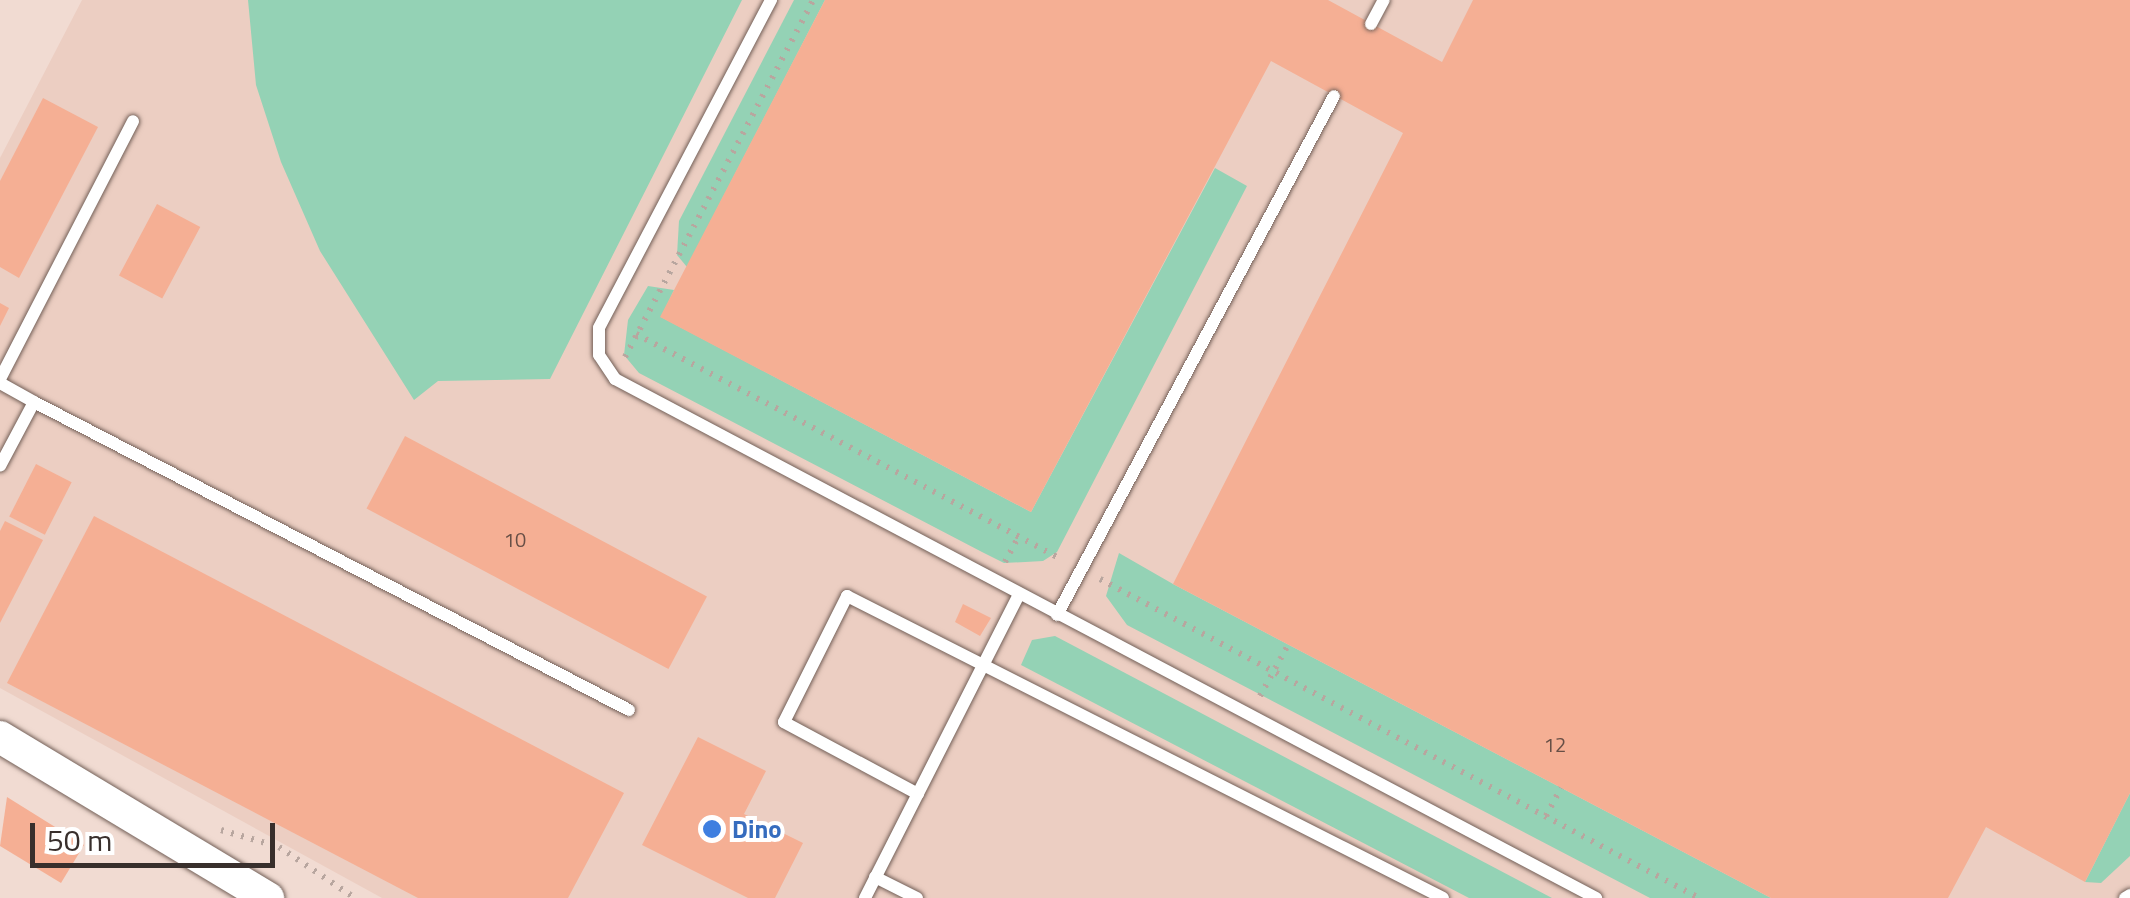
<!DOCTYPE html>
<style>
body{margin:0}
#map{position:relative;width:2130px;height:898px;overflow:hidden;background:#f1dbd2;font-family:"Titillium Web",sans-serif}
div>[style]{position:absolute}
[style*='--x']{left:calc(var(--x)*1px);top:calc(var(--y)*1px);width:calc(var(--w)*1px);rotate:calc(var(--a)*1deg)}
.built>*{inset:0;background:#eccec2}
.green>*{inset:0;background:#94d2b5}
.building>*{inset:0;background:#f5af94;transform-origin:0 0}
.path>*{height:6px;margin-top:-3px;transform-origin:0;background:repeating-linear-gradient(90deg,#b8a69f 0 2.5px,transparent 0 10.5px)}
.roads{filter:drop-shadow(0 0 2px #736058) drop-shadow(0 0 2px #736058)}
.service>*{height:12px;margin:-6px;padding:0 6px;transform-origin:6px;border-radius:6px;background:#fff}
.tertiary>*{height:32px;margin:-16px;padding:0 16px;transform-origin:16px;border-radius:16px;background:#fff}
.dots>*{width:28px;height:28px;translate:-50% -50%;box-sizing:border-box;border:5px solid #fff;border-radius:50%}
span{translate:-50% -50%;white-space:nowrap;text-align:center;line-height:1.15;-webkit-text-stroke:8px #fff;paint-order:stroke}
.number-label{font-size:20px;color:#674f46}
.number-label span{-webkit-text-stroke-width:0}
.shop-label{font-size:25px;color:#366cbe;font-weight:700}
.left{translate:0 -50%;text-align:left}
.scale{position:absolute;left:30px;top:823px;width:245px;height:45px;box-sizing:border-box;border:5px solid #382f2c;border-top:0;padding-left:12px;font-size:30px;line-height:35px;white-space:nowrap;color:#382f2c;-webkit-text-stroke:8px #fff;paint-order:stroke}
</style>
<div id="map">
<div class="built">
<div style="clip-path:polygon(82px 0,2130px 0,2130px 898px,382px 898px,0 688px,0 158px)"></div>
</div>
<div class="green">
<div style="clip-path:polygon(248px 0,742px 0,550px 379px,438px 381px,414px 400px,320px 251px,281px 162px,256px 85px)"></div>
<div style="clip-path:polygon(794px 0,825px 0,687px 267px,677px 255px,679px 221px)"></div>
<div style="clip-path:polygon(1215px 168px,1247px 186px,1057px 552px,1043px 561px,1004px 563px,982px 552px,639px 373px,624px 355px,628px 320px,648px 286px,674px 290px,661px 317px,1031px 512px)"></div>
<div style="clip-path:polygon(1119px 553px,1173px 584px,1771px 898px,1650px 898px,1127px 625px,1106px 596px)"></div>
<div style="clip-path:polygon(1055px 636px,1552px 898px,1469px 898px,1021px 665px,1032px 640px)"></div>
<div style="clip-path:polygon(2130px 793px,2130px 856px,2101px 883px,2085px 882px)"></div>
</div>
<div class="building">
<div style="clip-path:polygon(825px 0,1328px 0,1442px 62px,1473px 0,2130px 0,2130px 793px,2085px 882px,1986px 827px,1948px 898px,1771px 898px,1173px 584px,1403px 133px,1271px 61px,1031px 512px,660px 317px)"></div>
<div style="clip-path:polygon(43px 98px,98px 127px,19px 278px,0 267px,0 181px)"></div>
<div style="left:157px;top:204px;width:49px;height:81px;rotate:28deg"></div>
<div style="clip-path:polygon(0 303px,9px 308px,0 326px)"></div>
<div style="left:405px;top:436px;width:342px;height:82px;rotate:28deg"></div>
<div style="left:36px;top:464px;width:40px;height:59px;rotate:27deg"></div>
<div style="clip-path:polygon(94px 516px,624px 793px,568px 898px,418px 898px,7px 683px)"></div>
<div style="clip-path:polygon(5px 521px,43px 540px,0 623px,0 531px)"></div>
<div style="clip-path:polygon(963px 604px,991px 618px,980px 636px,955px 622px)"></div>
<div style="clip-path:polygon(698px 737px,766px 771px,744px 814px,803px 843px,775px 898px,748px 898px,642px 845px)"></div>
<div style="clip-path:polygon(7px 797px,84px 845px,61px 883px,0 846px)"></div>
</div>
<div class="path">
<div style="--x:636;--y:334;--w:482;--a:27.9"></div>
<div style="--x:625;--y:357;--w:403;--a:-62.2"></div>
<div style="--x:1005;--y:562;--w:27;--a:-62"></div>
<div style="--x:1100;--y:579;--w:679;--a:28.04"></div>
<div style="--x:1260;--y:696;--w:58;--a:-61.2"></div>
<div style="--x:1546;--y:816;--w:32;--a:-62"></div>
<div style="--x:221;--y:830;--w:60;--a:16.3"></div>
<div style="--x:279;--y:847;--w:92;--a:33.9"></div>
</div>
<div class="roads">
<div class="service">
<div style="--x:771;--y:0;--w:370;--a:117.7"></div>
<div style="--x:599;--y:328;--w:27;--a:90"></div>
<div style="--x:599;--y:355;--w:29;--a:56"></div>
<div style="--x:615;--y:379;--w:1110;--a:27.88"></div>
<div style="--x:1371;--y:24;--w:27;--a:-62"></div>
<div style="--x:0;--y:379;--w:290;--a:-62.7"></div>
<div style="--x:0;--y:383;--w:39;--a:29"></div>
<div style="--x:34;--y:402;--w:72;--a:118"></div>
<div style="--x:34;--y:402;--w:670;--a:27.37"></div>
<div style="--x:1057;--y:615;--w:588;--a:-61.91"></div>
<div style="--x:918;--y:794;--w:152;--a:-151.8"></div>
<div style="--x:784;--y:722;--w:141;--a:-63.4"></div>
<div style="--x:847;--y:596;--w:668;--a:26.87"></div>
<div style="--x:875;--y:877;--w:47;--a:26.6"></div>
<div style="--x:865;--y:898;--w:340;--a:-63.1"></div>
<div style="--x:2125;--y:898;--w:6;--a:-31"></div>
</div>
<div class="tertiary">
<div style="--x:0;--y:737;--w:313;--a:31"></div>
</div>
</div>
<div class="dots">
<div style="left:712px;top:829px;background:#3f7fe0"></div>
</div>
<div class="number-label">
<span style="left:515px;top:539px">10</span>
<span style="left:1555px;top:744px">12</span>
</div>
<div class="shop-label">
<span class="left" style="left:732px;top:829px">Dino</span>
</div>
<div class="scale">50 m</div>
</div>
